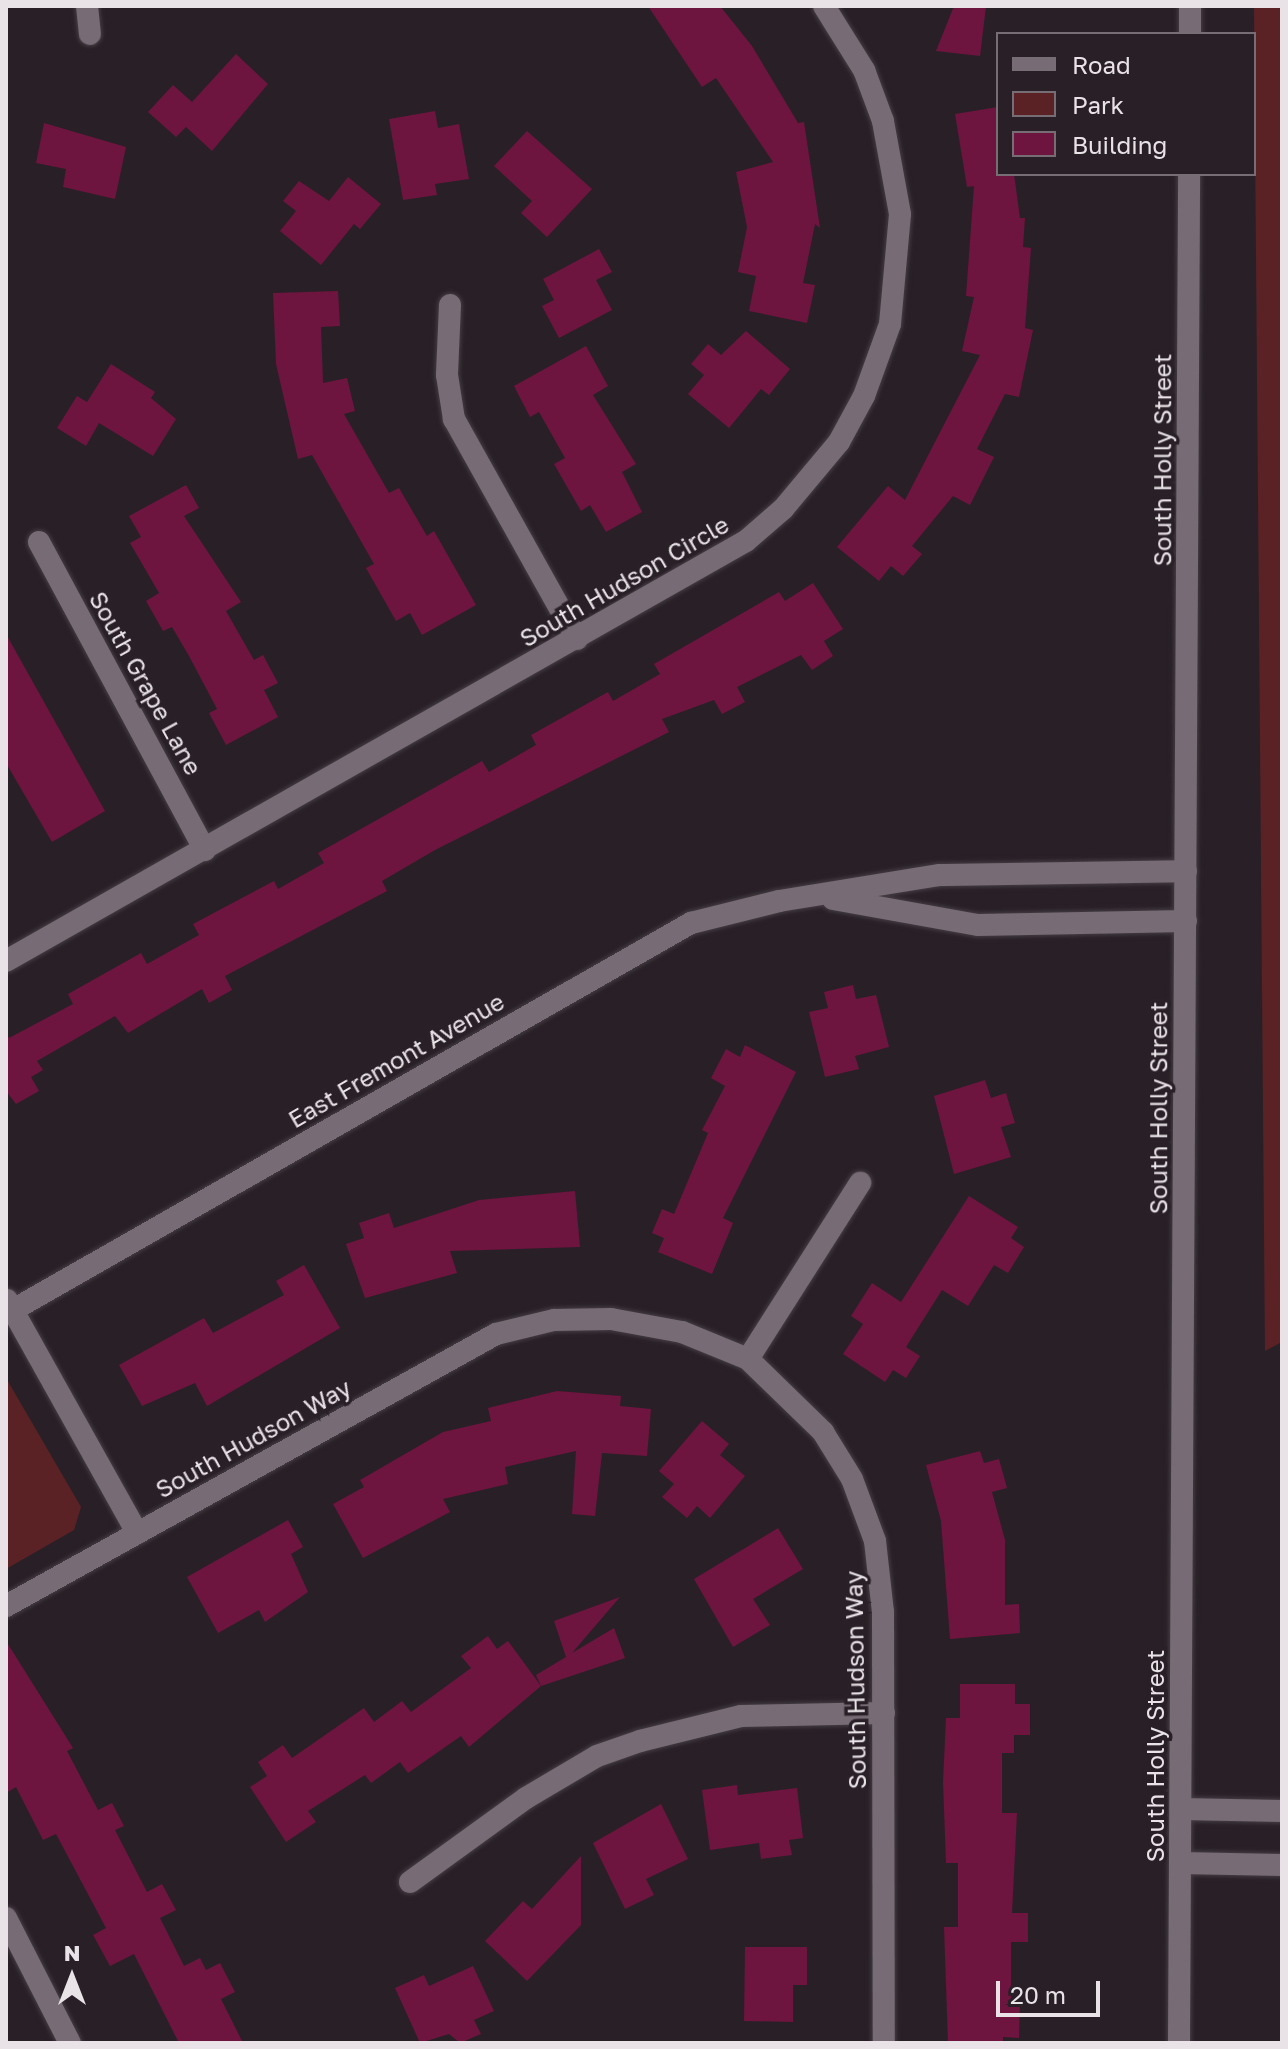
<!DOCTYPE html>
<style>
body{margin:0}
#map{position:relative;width:1288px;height:2049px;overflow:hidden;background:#292027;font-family:"Golos Text",sans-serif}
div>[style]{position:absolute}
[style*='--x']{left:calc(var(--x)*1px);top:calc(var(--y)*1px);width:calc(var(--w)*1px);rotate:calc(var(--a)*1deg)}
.green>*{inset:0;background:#5b2225}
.building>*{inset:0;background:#6d143f}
.roads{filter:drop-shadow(0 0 2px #453d44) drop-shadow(0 0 2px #453d44)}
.minor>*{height:22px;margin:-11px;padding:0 11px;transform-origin:11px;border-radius:11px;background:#776c75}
.secondary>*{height:22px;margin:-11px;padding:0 11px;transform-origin:11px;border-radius:11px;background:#776c75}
span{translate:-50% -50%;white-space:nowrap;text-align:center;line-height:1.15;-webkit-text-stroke:7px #292027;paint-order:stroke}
.street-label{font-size:24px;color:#e9e3e8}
.frame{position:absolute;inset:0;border:8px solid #e9e3e8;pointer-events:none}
.legend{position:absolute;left:996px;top:32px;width:260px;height:144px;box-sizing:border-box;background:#292027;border:2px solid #766e74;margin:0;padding:10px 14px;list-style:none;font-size:24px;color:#e9e3e8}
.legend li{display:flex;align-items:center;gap:16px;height:40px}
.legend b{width:40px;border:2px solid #766e74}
.north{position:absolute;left:32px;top:1937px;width:80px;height:80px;-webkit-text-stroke:6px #292027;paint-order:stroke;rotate:0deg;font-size:22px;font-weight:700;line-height:32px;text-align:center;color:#e9e3e8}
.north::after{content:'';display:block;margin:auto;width:28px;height:36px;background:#e9e3e8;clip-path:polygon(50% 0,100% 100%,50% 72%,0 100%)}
.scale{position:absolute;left:996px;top:1981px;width:104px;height:36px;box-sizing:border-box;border:4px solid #e9e3e8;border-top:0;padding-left:10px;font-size:24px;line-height:28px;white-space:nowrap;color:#e9e3e8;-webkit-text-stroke:6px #292027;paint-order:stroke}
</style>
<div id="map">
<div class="green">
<div style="clip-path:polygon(1254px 6px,1282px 6px,1282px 1342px,1265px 1351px)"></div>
<div style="clip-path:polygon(6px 1378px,81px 1507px,74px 1530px,6px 1569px)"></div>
</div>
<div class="building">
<div style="clip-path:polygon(648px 6px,720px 6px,752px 46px,798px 123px,804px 122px,820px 228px,815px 224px,803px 283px,815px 285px,807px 323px,749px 311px,756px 276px,738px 272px,747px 227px,736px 172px,773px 162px,716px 78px,702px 87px)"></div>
<div style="clip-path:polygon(954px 6px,986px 6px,980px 56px,936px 51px)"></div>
<div style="clip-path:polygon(236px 54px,268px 84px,212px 151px,186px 127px,176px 137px,148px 112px,173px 85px,192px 102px)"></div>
<div style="clip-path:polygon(998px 107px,998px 174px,1014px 174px,1020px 218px,1025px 218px,1023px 247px,1031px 248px,1025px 328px,1033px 330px,1019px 397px,1005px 394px,977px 449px,994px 457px,970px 505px,953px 496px,912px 546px,922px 554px,903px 576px,891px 566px,879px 581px,837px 547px,888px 486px,905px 500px,980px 355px,962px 351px,974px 297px,966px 296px,974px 186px,967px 187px,955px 114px)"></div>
<div style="clip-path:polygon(435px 111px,438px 128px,459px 124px,469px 179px,435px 184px,437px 195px,403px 200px,389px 119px)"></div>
<div style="clip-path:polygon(44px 123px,126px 147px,115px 199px,63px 187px,66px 169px,36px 163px)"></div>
<div style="clip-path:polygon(527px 131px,592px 189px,547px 237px,521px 213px,532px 201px,494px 166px)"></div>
<div style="clip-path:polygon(348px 177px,381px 204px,360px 229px,354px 224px,321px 265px,280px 231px,296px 211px,283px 201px,299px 181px,329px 201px)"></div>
<div style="clip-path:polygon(599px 249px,612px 272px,596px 280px,612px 310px,559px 338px,542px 306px,554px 300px,543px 279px)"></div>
<div style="clip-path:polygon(338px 291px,340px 326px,321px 327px,323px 383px,347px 378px,355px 411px,344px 414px,389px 493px,399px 488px,427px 536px,434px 531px,476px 605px,422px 635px,410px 613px,396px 621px,366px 568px,374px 564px,312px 455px,298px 459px,276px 364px,273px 293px)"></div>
<div style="clip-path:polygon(746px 331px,790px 369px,769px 395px,761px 389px,729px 428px,688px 394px,704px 375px,691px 364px,708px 344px,721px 355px)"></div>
<div style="clip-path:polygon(586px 346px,608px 386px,593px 395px,636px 464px,622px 472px,642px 512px,606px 532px,590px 505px,581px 511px,554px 464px,565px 458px,539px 412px,530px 417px,514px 386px)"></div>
<div style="clip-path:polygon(111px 364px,155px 392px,151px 398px,176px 419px,153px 456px,99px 423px,86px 446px,57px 428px,77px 396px,87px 402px)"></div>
<div style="clip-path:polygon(186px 485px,199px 508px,184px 516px,241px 602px,226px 611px,254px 660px,263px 655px,278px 683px,264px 690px,278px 717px,226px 745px,209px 713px,217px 709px,189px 656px,172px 627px,163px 631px,146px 601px,159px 593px,130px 543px,141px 537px,129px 516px)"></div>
<div style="clip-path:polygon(813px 583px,843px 629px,824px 641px,833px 656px,812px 670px,801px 655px,737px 687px,745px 702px,722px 714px,714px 700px,662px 719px,669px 732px,435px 850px,382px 881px,387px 891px,225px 976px,232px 990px,209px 1003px,202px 989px,128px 1033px,115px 1016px,37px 1061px,43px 1070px,31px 1077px,39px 1091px,16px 1104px,6px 1091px,6px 1032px,9px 1038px,73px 1004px,68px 994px,141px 953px,147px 964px,199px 935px,193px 924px,274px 881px,278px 889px,324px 863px,318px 853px,482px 761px,489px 772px,536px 745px,531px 735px,608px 692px,613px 701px,660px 674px,654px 664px,779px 592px,785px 601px)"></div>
<div style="clip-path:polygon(6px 634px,105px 811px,52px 842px,6px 763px)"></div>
<div style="clip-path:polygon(853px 985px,856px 999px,876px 995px,889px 1047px,855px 1056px,859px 1069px,825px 1077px,809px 1012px,828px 1008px,824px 992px)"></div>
<div style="clip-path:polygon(745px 1045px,796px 1072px,723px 1218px,733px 1223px,712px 1274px,658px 1252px,664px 1238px,652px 1233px,662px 1209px,674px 1214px,708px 1133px,702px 1130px,725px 1086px,711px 1078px,726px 1049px,740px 1057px)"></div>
<div style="clip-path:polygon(985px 1080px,991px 1098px,1006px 1093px,1015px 1123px,1001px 1127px,1011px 1157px,954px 1174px,934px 1096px)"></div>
<div style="clip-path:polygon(575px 1191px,580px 1247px,450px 1251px,457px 1273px,365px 1298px,346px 1244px,364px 1238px,359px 1223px,389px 1213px,394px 1228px,479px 1200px)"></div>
<div style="clip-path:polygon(969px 1196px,1018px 1227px,1011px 1238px,1024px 1247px,1008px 1273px,994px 1265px,968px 1306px,942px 1290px,906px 1347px,920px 1356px,906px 1378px,893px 1370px,885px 1382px,843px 1354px,863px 1324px,851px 1316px,872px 1283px,901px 1302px)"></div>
<div style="clip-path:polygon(304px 1265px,340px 1328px,207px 1406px,195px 1383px,142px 1406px,119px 1365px,204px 1318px,213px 1333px,284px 1295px,276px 1281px)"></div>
<div style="clip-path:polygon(557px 1391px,621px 1396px,620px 1406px,651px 1409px,647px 1456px,602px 1453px,595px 1516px,572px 1514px,576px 1451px,505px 1467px,508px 1484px,443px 1499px,450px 1512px,363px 1558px,333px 1504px,364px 1487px,360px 1480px,443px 1432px,491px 1421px,488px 1408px)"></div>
<div style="clip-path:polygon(702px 1421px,729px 1444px,720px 1455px,745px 1476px,710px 1518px,697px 1506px,687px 1518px,662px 1497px,674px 1484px,659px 1471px)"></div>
<div style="clip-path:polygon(980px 1451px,984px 1463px,999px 1459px,1007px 1488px,992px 1492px,1005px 1540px,1005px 1605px,1019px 1604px,1020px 1633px,950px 1639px,941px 1521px,926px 1465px)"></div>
<div style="clip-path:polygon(288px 1520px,303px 1547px,291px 1554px,308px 1592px,265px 1622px,259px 1610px,218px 1633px,187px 1577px)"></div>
<div style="clip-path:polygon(778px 1528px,803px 1569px,753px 1599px,770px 1625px,733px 1647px,694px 1579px)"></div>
<div style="clip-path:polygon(620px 1597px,572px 1653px,614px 1628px,625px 1658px,541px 1686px,536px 1675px,566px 1657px,554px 1621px)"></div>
<div style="clip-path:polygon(488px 1636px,497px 1649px,508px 1641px,541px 1686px,469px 1747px,461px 1736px,408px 1773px,400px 1762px,371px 1783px,365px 1775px,308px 1811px,316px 1822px,286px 1842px,250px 1787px,267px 1776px,258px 1762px,283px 1745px,292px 1758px,364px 1708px,374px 1722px,402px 1701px,411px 1712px,471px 1668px,461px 1656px)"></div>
<div style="clip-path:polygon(6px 1641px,73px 1748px,67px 1751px,98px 1810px,112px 1803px,124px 1826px,115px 1830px,147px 1892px,162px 1884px,176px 1910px,160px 1918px,184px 1966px,200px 1958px,206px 1970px,220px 1963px,235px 1992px,221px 1999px,243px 2043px,179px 2043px,134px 1954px,110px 1966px,93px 1935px,106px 1928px,56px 1834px,43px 1840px,16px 1787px,6px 1793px)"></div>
<div style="clip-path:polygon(960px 1684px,1015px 1684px,1015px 1704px,1030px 1704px,1030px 1735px,1014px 1735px,1014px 1753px,1002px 1753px,1002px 1813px,1017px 1813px,1012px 1913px,1028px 1913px,1028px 1942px,1011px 1942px,1011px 2004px,1020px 2004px,1019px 2038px,1003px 2037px,1003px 2043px,948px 2043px,944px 1927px,958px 1927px,958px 1863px,946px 1863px,943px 1782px,946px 1718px,960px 1718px)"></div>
<div style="clip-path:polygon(737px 1785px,738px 1795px,797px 1788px,803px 1838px,789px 1840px,792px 1855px,761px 1859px,759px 1843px,710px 1850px,702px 1790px)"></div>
<div style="clip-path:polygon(661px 1804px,688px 1859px,646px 1879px,654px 1895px,625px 1909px,593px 1843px)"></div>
<div style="clip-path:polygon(581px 1856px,581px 1925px,527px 1981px,485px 1941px,523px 1901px,532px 1909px)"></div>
<div style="clip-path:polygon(745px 1947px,807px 1947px,807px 1985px,793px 1985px,793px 2022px,744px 2021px)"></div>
<div style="clip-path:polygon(473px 1966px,494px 2011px,474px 2020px,481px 2034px,460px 2043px,449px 2034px,420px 2043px,395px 1988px,424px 1975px,429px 1986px)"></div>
</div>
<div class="roads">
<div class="minor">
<div style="--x:87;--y:6;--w:28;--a:84"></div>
<div style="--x:450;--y:305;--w:70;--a:92.5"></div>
<div style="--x:447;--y:375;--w:45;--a:81"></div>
<div style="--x:454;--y:419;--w:252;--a:60.8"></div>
<div style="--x:39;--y:542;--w:350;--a:61.7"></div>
<div style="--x:833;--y:899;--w:147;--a:10.2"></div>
<div style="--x:978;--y:925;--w:208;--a:-1.1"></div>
<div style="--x:6;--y:961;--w:851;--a:-29.58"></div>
<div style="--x:746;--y:541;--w:49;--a:-40.9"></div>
<div style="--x:783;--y:509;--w:87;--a:-50.1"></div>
<div style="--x:839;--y:442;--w:52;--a:-61.5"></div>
<div style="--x:864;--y:396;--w:77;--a:-70.1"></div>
<div style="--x:890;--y:324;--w:110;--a:-84.8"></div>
<div style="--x:900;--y:214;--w:95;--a:-100.4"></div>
<div style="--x:883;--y:121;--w:54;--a:-110.4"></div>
<div style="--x:864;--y:70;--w:75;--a:-122"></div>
<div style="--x:7;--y:1300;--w:267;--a:60.8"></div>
<div style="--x:13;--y:1310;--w:781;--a:-29.72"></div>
<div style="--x:691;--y:923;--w:91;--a:-14"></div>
<div style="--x:779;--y:901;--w:163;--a:-9.2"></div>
<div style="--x:940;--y:875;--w:246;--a:-0.9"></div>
<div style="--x:748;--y:1359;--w:209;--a:-57.5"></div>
<div style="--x:6;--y:1606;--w:560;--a:-29.03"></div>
<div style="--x:496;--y:1334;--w:60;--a:-13.6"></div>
<div style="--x:554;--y:1320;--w:57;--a:-1"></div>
<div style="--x:611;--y:1319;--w:72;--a:10.4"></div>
<div style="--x:682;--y:1332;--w:71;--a:22.2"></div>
<div style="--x:748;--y:1359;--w:105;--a:44.2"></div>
<div style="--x:823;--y:1432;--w:55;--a:58.3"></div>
<div style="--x:852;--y:1479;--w:66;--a:69.6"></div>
<div style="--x:875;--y:1541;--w:71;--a:83.6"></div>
<div style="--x:883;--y:1612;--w:431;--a:89.9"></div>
<div style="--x:1181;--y:1809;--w:101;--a:1.1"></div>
<div style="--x:1180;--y:1863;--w:102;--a:1.1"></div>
<div style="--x:410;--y:1882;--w:143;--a:-35.9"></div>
<div style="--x:526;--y:1798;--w:82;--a:-30.6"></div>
<div style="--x:597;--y:1756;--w:46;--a:-19.2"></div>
<div style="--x:640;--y:1741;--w:104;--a:-13.9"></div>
<div style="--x:741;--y:1716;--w:143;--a:-1.2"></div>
<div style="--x:6;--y:1918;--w:140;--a:62.9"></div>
</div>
<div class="secondary">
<div style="--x:1190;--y:34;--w:28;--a:-90"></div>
<div style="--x:1179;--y:2043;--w:1869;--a:-89.69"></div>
</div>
</div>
<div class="street-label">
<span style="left:1162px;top:460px;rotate:-90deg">South Holly Street</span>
<span style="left:624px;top:581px;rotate:-30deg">South Hudson Circle</span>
<span style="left:146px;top:683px;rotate:61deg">South Grape Lane</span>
<span style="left:396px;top:1060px;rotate:-30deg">East Fremont Avenue</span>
<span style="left:1158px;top:1108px;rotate:-90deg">South Holly Street</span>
<span style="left:253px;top:1438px;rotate:-29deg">South Hudson Way</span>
<span style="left:855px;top:1680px;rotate:-91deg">South Hudson Way</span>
<span style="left:1155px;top:1756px;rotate:-90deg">South Holly Street</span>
</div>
<div class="frame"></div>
<ul class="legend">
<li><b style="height:10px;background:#776c75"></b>Road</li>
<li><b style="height:22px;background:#5b2225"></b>Park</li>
<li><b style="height:22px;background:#6d143f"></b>Building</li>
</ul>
<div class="north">N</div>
<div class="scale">20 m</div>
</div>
